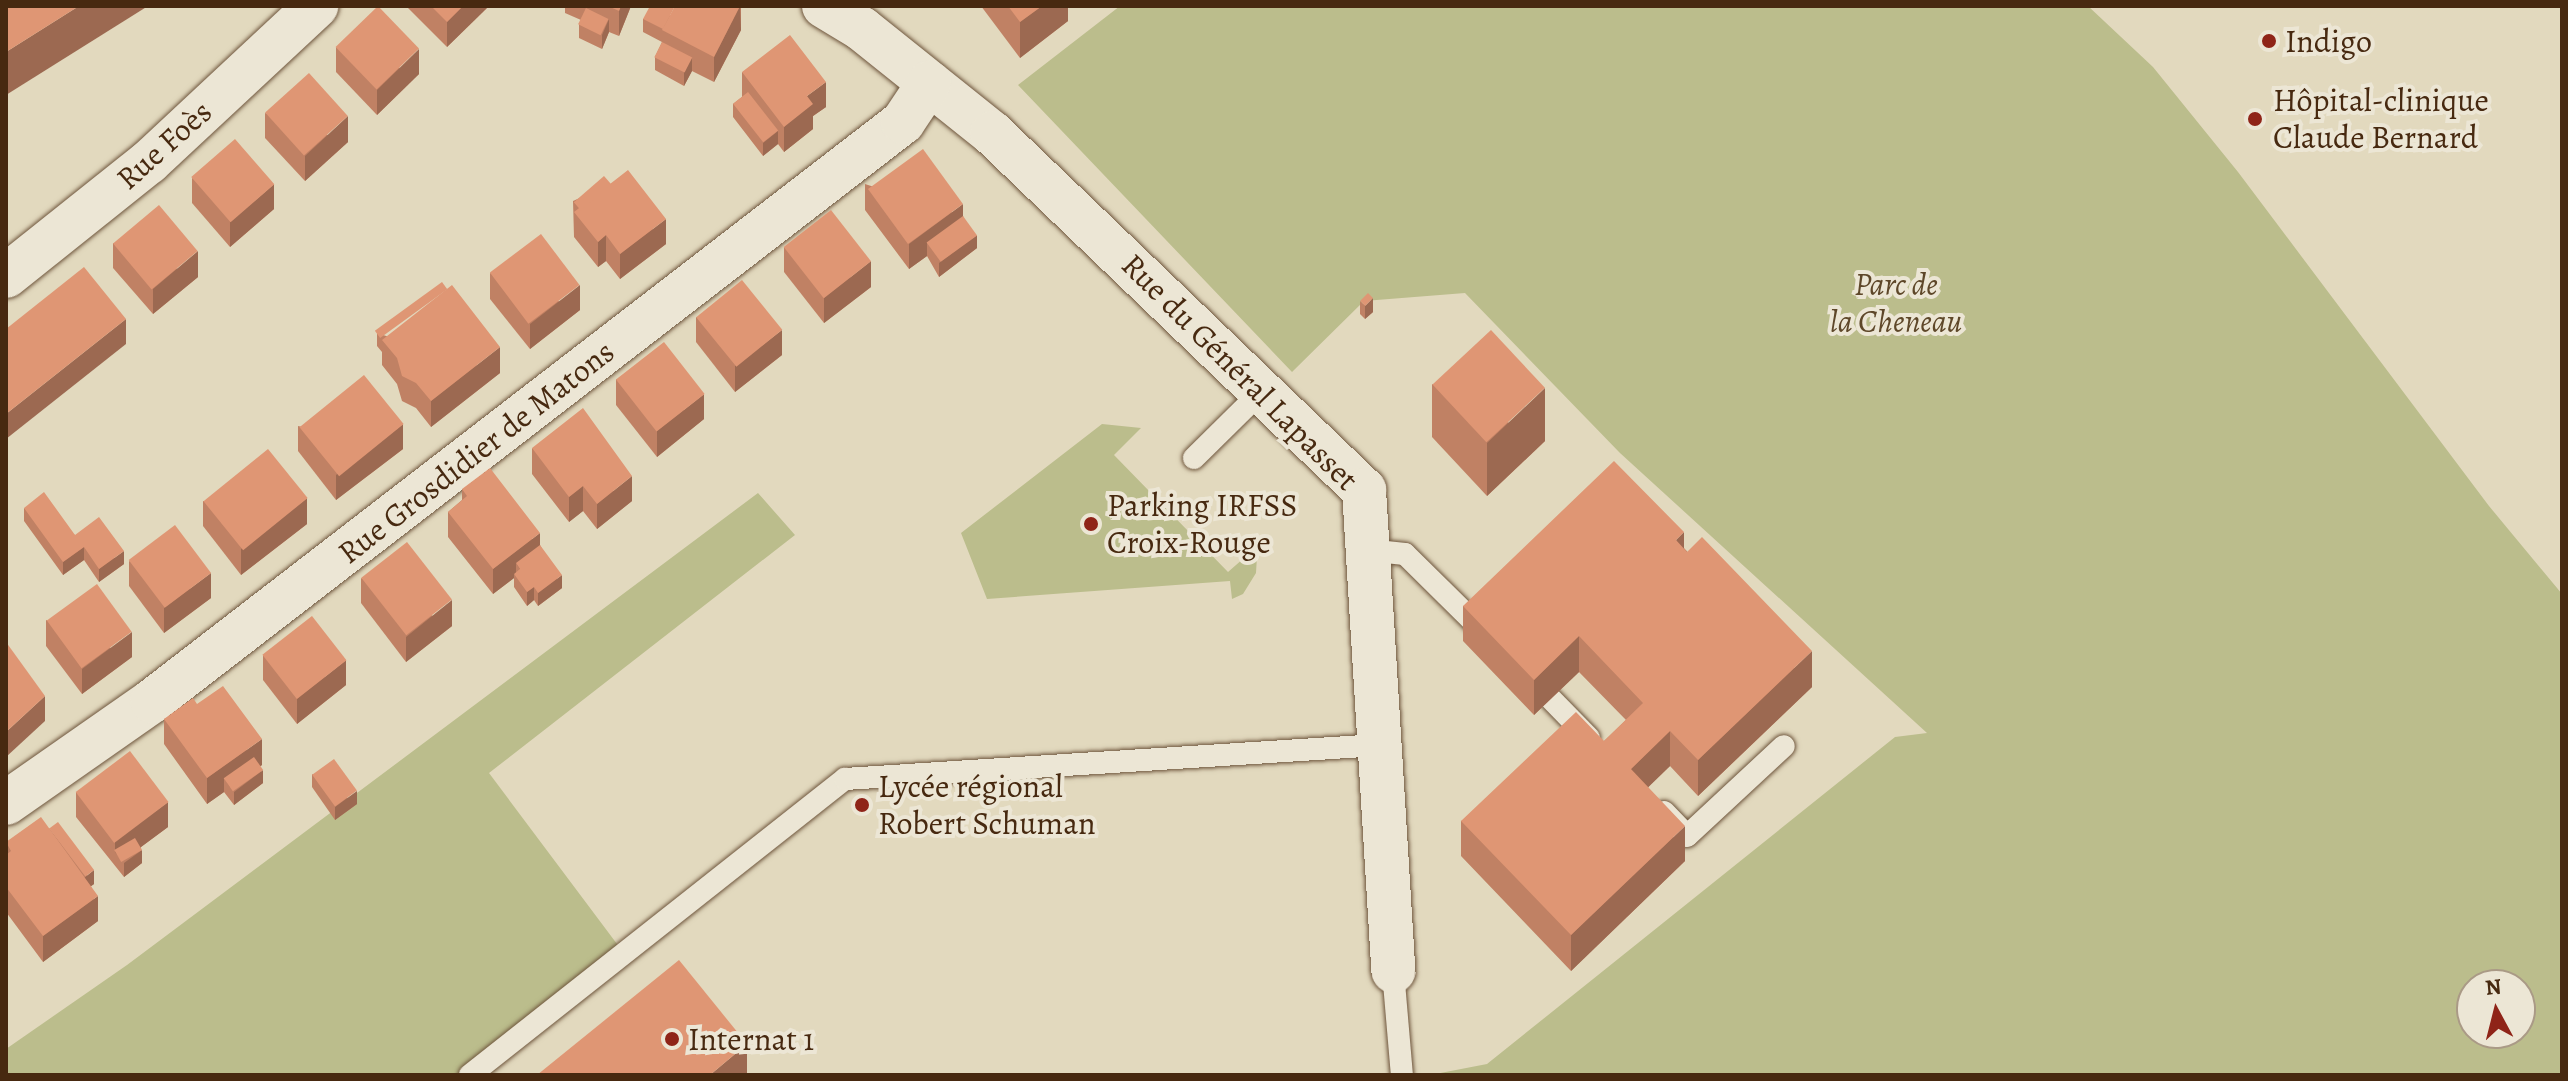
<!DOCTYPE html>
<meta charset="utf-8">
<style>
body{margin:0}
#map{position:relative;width:2568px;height:1081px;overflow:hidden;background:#e2d9be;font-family:Alegreya,serif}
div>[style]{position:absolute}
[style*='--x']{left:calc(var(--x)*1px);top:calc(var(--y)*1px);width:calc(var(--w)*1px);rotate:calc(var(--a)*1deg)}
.green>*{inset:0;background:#bbbd8c}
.roads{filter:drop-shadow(0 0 2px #6e553c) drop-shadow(0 0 2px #6e553c)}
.lane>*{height:22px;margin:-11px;padding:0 11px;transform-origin:11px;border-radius:11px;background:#ece6d5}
.street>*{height:44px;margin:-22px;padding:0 22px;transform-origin:22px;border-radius:22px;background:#ece6d5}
.wall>*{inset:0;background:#c08164}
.shaded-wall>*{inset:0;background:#9c6951}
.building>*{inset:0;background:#df9674;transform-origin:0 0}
.dots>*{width:22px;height:22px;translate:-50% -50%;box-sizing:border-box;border:4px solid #ece6d5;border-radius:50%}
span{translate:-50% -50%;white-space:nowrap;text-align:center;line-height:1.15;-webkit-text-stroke:8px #ece6d5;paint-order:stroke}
.poi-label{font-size:32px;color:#472910}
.left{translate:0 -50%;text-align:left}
.street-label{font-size:32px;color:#472910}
.park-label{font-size:32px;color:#5e4729;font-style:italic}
.frame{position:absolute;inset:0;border:8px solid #472910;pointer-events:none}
.north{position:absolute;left:2456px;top:969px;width:80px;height:80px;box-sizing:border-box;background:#ece6d5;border:2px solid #aa9a86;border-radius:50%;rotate:353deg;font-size:22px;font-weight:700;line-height:32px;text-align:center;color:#472910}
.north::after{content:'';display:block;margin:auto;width:28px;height:36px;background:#8f2418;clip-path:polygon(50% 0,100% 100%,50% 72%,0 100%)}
</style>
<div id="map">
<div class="green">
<div style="clip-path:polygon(evenodd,1120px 6px,2088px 6px,2153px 67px,2238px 172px,2489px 506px,2562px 594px,2562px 1075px,1430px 1075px,1487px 1064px,1895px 737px,1927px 733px,1620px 453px,1465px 293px,1364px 301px,1292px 372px,1018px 85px,1120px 6px,2472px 985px,2520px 985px,2520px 1033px,2472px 1033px,2472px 985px)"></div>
<div style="clip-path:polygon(1102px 424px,1141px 428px,1114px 455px,1228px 572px,1252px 551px,1257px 556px,1256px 573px,1243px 594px,1232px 599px,1230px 581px,987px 599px,961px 533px)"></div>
<div style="clip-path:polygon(758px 493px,795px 535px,489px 773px,623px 952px,470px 1075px,6px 1075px,6px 1049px,127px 965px)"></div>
</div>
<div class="roads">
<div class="lane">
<div style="--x:1194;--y:458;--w:97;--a:-44.6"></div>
<div style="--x:1367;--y:550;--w:38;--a:6"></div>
<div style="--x:1405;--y:554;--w:103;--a:44.6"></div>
<div style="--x:1551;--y:699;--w:54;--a:45.7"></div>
<div style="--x:1664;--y:812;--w:33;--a:46"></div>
<div style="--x:1687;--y:836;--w:132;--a:-42.9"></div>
<div style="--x:1393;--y:971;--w:104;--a:85.1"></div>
<div style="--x:470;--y:1075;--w:478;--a:-38.3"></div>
<div style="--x:845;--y:779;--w:535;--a:-3.64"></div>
</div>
<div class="street">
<div style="--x:824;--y:6;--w:44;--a:31.2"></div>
<div style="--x:862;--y:29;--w:166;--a:38.7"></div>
<div style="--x:992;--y:133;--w:516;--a:43.82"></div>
<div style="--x:1364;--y:490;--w:482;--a:86.5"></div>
<div style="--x:6;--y:276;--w:183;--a:-38.6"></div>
<div style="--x:149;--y:162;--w:229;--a:-43"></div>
<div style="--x:6;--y:803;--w:178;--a:-34.9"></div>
<div style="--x:152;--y:701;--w:948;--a:-37.63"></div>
<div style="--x:903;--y:122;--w:47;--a:-56.3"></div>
</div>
</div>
<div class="wall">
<div style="clip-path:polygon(406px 6px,489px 6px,447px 47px)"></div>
<div style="clip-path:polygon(565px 6px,631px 6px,619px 36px,609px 32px,602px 49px,579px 38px,579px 25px,581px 20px,565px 13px)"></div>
<div style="clip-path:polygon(741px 6px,741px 30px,714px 82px,692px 71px,684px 86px,655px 70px,655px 57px,662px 42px,643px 32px,643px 19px)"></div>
<div style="clip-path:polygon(981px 6px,1068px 6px,1068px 21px,1020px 58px)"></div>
<div style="clip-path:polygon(336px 47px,419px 74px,377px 115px,336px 72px)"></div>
<div style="clip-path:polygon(742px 72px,826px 107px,813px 116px,813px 129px,784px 152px,778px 144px,763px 156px,733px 117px,733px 104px,742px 97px)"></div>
<div style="clip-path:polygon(265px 113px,348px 142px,305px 181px,265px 138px)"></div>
<div style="clip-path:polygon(192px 178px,274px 209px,230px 247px,192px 203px)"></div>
<div style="clip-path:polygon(611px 184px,666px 244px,620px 279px,606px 261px,598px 267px,574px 237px,573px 201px)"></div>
<div style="clip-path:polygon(865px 184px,963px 216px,977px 248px,939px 277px,927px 256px,909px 269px,865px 210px)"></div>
<div style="clip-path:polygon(113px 243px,198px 277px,153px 314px,113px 268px)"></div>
<div style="clip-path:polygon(784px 247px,871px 287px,824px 323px,784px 272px)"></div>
<div style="clip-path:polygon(490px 273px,580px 310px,530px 349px,490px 299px)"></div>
<div style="clip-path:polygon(1360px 301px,1373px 312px,1365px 319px,1360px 314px)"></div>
<div style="clip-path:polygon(696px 317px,782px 355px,735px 392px,696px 342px)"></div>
<div style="clip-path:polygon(377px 333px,500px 373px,431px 427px,416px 408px,402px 401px,397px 384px,382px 365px,382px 352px,377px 346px)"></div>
<div style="clip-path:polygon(616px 379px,704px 419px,657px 457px,616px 405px)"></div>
<div style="clip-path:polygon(1432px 384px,1545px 441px,1487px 496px,1432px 437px)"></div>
<div style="clip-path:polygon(298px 426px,403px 449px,336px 500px,298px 451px)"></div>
<div style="clip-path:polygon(532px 448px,632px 501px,597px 529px,583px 511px,569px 522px,532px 474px)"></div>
<div style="clip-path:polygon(462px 489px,540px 545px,562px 588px,538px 606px,534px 600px,527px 606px,514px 587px,514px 578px,493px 594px,448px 537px,448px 512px,462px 500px)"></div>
<div style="clip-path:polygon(203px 501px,307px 524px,241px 575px,203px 526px)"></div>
<div style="clip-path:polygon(24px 508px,75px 535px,124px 564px,99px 582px,84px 560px,63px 575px,24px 521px)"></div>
<div style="clip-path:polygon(1684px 548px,1812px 687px,1698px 796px,1670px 766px,1648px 787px,1685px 861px,1571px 971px,1461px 856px,1461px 821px,1604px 741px,1626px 720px,1579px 672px,1534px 715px,1463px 641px,1463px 606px)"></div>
<div style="clip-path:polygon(129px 561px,211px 598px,164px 633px,129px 586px)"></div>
<div style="clip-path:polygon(361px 578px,452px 626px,406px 662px,361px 603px)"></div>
<div style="clip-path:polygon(46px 620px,132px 657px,82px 694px,46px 646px)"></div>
<div style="clip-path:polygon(263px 655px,346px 685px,297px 724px,263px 680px)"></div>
<div style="clip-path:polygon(197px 704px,262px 765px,260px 766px,263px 783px,234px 805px,224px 792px,207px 804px,164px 744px,164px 719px)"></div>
<div style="clip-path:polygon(312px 774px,357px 804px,335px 820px,312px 787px)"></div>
<div style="clip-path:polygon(76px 792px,168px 827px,141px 847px,142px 863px,124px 877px,76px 817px)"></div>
<div style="clip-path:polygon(49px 828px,94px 884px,91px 886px,98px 921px,43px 962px,6px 912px,6px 842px)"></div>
</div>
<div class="shaded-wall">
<div style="clip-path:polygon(79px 6px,148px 6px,6px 95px,6px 52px)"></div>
<div style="clip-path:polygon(463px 6px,489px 6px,447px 47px,447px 22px)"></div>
<div style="clip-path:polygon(621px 6px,631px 6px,619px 36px,619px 11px)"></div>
<div style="clip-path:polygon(740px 6px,741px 30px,714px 82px,714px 57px)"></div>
<div style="clip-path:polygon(1042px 6px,1068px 6px,1068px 21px,1020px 58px,1020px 22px)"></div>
<div style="clip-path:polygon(609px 19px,609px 32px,602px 49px,602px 35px)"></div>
<div style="clip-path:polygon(419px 49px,419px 74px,377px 115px,377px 90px)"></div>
<div style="clip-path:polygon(692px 57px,692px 71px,684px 86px,684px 72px)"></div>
<div style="clip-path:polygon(826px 82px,826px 107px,813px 116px,813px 129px,784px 152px,784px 127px,807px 96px)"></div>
<div style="clip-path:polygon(348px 116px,348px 142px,305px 181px,305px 156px)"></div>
<div style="clip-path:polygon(778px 131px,778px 144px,763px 156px,763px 143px)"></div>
<div style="clip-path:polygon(274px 184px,274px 209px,230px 247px,230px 222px)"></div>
<div style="clip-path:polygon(963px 204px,963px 229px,927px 243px,927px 256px,909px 269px,909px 244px)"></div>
<div style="clip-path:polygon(666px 219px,666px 244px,620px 279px,620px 254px)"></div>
<div style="clip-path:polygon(606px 235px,606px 261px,598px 267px,598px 242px)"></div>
<div style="clip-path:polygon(977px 235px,977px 248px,939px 277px,939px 263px)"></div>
<div style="clip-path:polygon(198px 251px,198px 277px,153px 314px,153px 289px)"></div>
<div style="clip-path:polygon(871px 261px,871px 287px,824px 323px,824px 298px)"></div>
<div style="clip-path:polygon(580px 285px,580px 310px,530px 349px,530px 324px)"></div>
<div style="clip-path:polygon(1373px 298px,1373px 312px,1365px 319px,1365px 306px)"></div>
<div style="clip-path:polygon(126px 319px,126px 344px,6px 439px,6px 414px)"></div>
<div style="clip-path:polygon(782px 330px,782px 355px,735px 392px,735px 366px)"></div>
<div style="clip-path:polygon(500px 347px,500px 373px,431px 427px,431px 401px)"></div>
<div style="clip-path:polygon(1545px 388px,1545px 441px,1487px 496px,1487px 443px)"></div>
<div style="clip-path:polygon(704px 394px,704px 419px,657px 457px,657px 431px)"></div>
<div style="clip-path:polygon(403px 424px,403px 449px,336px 500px,336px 475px)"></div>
<div style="clip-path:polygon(632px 476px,632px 501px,597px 529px,597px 504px)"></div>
<div style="clip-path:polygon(583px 486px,583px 511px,569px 522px,569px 497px)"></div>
<div style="clip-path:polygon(307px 498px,307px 524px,241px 575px,241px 549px)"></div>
<div style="clip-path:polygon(1684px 532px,1684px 568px,1676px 540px)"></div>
<div style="clip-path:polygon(540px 533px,540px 559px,520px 569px,516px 563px,516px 576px,514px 574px,514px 578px,493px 594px,493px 569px)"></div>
<div style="clip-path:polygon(84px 547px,84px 560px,63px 575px,63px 562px)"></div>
<div style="clip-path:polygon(124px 551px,124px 564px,99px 582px,99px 569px)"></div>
<div style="clip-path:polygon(211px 573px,211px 598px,164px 633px,164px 608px)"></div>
<div style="clip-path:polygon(562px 575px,562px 588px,538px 606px,538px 593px)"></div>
<div style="clip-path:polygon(534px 587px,534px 600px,527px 606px,527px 592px)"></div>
<div style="clip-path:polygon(452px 600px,452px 626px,406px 662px,406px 637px)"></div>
<div style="clip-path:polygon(132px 632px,132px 657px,82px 694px,82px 669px)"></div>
<div style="clip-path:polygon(1579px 636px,1579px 672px,1534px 715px,1534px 680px)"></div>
<div style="clip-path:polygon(1812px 651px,1812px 687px,1698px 796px,1698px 760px)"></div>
<div style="clip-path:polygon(346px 660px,346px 685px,297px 724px,297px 699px)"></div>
<div style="clip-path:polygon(45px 696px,45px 721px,6px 757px,6px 732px)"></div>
<div style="clip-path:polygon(1670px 731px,1670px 766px,1631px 804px,1631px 769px)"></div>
<div style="clip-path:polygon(262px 739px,262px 765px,230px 787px,224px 778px,224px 792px,207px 804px,207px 778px)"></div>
<div style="clip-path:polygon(263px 770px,263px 783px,234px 805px,234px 792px)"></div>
<div style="clip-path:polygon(357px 791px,357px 804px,335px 820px,335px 807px)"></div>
<div style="clip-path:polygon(168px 802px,168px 827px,122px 861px,115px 852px,115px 840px)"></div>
<div style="clip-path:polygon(1685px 826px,1685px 861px,1571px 971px,1571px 935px)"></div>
<div style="clip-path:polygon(142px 850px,142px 863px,124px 877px,124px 863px)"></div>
<div style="clip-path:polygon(94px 870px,94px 884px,79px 895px,79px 882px)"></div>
<div style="clip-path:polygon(98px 896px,98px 921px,43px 962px,43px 936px)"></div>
<div style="clip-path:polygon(747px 1044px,747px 1075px,710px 1075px)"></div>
</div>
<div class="building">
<div style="clip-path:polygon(6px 6px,79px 6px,6px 52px)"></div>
<div style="left:378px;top:6px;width:59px;height:59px;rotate:46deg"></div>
<div style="clip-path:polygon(431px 6px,463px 6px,447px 22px)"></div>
<div style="clip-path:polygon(608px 6px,621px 6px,619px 11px)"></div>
<div style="clip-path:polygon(650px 6px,675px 6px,663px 29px,643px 19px)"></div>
<div style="clip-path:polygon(675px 6px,740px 6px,714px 57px,662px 30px)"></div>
<div style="clip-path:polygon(1008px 6px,1042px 6px,1020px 22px)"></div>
<div style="left:586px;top:8px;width:25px;height:18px;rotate:26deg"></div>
<div style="clip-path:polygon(790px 35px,826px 82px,807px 96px,813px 104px,784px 127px,742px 72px)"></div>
<div style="left:662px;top:42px;width:34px;height:17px;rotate:27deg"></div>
<div style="left:309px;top:73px;width:58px;height:59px;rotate:48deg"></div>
<div style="left:748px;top:92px;width:49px;height:19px;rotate:52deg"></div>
<div style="left:235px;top:139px;width:60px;height:58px;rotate:49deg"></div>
<div style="left:923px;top:149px;width:68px;height:68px;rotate:54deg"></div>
<div style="clip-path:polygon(628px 170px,666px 219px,620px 254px,606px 235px,598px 242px,574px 212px)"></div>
<div style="left:604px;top:176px;width:11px;height:40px;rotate:49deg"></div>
<div style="left:159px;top:205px;width:60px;height:60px;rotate:50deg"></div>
<div style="left:831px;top:210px;width:65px;height:60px;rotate:52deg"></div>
<div style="left:963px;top:216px;width:24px;height:45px;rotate:54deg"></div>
<div style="left:541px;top:234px;width:64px;height:64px;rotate:53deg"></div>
<div style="clip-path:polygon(84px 267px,126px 319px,6px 414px,6px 329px)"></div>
<div style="left:742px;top:280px;width:64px;height:59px;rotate:51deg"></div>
<div style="left:442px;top:282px;width:9px;height:83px;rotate:54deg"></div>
<div style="clip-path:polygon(452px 285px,500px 347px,431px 401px,416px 383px,402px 376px,397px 358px,382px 340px)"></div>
<div style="left:1368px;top:293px;width:7px;height:11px;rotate:45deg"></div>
<div style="left:1491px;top:330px;width:79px;height:80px;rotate:47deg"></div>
<div style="left:664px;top:342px;width:66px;height:61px;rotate:52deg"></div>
<div style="left:364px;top:375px;width:63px;height:83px;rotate:51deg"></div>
<div style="clip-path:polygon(583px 408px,632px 476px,597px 504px,583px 486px,569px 497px,532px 448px)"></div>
<div style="left:268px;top:449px;width:63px;height:83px;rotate:51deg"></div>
<div style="clip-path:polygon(1614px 461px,1684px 532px,1676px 540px,1687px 552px,1702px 537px,1812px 651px,1698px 760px,1670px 731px,1631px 769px,1685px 826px,1571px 935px,1461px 821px,1576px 712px,1604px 741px,1643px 703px,1579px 636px,1534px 680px,1463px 606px)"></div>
<div style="clip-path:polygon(490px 468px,540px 533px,493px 569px,448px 512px,467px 496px,462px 489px)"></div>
<div style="clip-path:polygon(44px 492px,75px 535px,99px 517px,124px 551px,99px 569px,84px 547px,63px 562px,24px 508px)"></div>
<div style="left:175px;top:525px;width:60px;height:58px;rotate:53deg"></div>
<div style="left:407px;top:542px;width:73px;height:58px;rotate:52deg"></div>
<div style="clip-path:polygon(540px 545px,562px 575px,538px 593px,534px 587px,527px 592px,514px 574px,520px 569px,516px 563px)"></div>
<div style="left:97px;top:584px;width:59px;height:62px;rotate:54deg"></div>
<div style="left:312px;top:616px;width:56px;height:63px;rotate:52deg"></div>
<div style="clip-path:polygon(6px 642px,45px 696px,6px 732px)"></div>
<div style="clip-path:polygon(223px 686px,262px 739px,207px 778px,164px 719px,193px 698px,197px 704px)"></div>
<div style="left:130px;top:751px;width:64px;height:68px;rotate:53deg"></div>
<div style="left:254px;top:757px;width:16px;height:37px;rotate:55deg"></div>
<div style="left:334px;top:759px;width:39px;height:27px;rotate:54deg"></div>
<div style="clip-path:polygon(41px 817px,98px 896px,43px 936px,6px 887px,6px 855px,11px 851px,6px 842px)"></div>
<div style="left:58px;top:822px;width:60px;height:11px;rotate:53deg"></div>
<div style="left:135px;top:838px;width:14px;height:24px;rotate:60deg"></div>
<div style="clip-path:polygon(679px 960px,747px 1044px,710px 1075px,537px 1075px)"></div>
</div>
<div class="dots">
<div style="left:2269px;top:41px;background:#8f2418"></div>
<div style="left:2255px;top:119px;background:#8f2418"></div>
<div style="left:1091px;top:524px;background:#8f2418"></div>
<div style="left:862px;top:805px;background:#8f2418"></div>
<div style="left:672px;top:1039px;background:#8f2418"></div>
</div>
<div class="poi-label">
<span class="left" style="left:2285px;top:41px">Indigo</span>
<span class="left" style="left:2273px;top:119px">Hôpital-clinique<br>Claude Bernard</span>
<span class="left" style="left:1107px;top:524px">Parking IRFSS<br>Croix-Rouge</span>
<span class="left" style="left:878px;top:805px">Lycée régional<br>Robert Schuman</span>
<span class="left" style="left:688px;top:1039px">Internat 1</span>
</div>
<div class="street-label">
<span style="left:164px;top:145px;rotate:-42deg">Rue Foès</span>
<span style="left:1240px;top:372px;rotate:45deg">Rue du Général Lapasset</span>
<span style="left:476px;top:452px;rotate:-38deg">Rue Grosdidier de Matons</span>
</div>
<div class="park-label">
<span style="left:1896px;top:303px">Parc de<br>la Cheneau</span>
</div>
<div class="frame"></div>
<div class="north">N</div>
</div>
